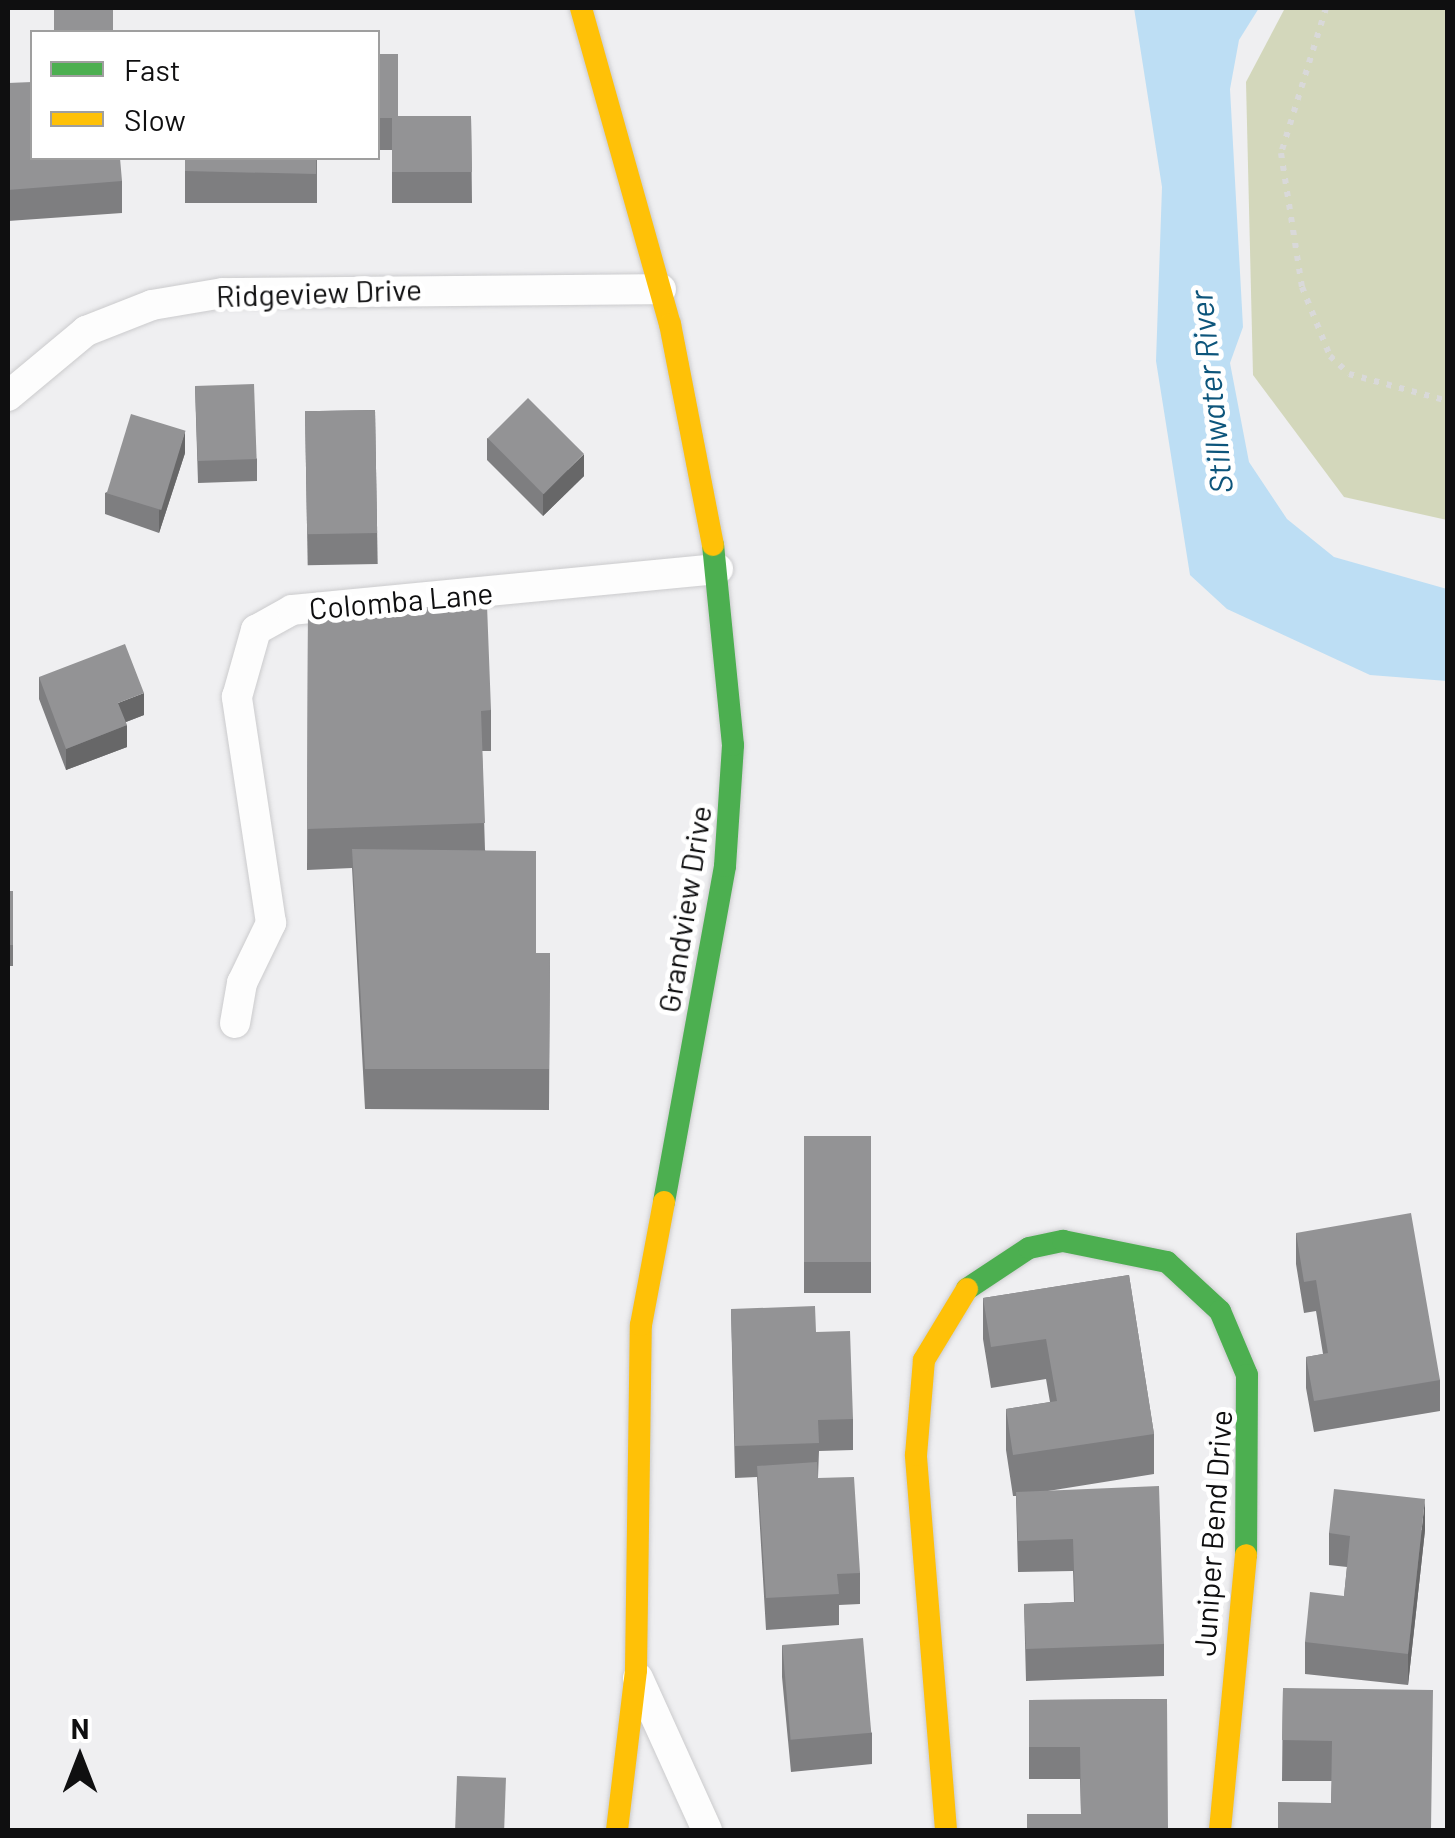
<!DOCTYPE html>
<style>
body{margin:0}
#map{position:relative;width:1455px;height:1838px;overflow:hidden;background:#efeff1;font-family:Barlow,sans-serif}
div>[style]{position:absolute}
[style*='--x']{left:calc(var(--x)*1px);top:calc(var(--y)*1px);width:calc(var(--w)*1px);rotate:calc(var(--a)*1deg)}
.green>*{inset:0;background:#d3d7bb}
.water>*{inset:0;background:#bddef4}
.path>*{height:6px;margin-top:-3px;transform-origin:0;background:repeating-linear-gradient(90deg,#d9d9d9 0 5px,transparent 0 13px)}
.roads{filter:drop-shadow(0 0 2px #cbcbcd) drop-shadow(0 0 2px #cbcbcd)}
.street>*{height:30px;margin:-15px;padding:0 15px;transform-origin:15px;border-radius:15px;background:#fdfdfd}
.fast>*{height:22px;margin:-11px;padding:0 11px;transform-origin:11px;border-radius:11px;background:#4caf50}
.slow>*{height:22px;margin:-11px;padding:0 11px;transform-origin:11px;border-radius:11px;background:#ffc107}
.wall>*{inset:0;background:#7e7e80;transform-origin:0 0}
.shaded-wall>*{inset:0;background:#676768}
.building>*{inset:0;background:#939395;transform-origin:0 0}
span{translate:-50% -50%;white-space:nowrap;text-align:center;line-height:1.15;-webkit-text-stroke:10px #fff;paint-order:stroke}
.street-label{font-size:30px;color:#0f0f10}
.water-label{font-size:32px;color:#0d557b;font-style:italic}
.frame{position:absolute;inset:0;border:10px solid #0f0f10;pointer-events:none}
.legend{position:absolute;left:30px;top:30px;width:350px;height:130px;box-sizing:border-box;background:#fff;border:2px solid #9f9f9f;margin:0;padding:12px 18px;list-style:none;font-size:30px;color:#0f0f10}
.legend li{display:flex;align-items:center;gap:20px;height:50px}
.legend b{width:50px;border:2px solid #9f9f9f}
.north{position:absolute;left:30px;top:1708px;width:100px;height:100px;-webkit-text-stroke:8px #fff;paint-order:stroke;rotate:0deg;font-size:28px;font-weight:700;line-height:40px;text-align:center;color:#0f0f10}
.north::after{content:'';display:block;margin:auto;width:35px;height:45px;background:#0f0f10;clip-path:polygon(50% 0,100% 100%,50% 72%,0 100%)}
</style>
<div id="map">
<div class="green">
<div style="clip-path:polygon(1285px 8px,1447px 8px,1447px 520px,1344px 497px,1253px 375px,1246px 82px)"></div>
</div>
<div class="water">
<div style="clip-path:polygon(1134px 8px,1259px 8px,1239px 40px,1230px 89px,1243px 327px,1230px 363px,1249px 462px,1287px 519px,1334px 557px,1447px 589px,1447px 681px,1370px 675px,1227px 609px,1190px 575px,1156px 361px,1162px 187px)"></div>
</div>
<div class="path">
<div style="--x:1326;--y:8;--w:152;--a:107.2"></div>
<div style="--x:1281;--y:153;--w:136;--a:81.1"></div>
<div style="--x:1302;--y:287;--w:74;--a:67.9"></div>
<div style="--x:1330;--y:356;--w:26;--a:43"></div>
<div style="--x:1349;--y:374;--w:103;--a:15.3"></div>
</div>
<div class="roads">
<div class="street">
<div style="--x:8;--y:396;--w:102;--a:-39.8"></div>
<div style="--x:86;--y:331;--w:71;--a:-21.5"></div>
<div style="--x:152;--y:305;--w:72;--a:-9.6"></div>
<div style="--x:223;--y:293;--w:438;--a:-0.5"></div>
<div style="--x:235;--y:1023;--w:41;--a:-80.1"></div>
<div style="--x:242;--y:983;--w:67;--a:-64.2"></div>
<div style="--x:271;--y:923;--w:229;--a:-98.6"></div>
<div style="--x:237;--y:697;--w:70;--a:-74.2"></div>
<div style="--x:256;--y:630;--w:41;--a:-29.1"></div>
<div style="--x:292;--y:610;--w:428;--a:-5.5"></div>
<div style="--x:638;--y:1678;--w:167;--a:65.6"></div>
</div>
<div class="fast">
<div style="--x:664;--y:1202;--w:341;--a:-79.7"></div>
<div style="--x:725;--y:866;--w:121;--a:-86.2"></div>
<div style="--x:733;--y:745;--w:201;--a:-95.7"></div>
<div style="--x:967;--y:1289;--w:74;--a:-33.5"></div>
<div style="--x:1029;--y:1248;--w:35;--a:-12"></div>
<div style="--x:1063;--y:1241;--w:106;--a:11.4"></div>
<div style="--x:1167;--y:1262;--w:72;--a:42.8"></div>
<div style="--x:1220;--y:1311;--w:69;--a:67.1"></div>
<div style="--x:1247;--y:1375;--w:180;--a:90.3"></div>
</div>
<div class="slow">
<div style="--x:581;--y:8;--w:328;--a:74.3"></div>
<div style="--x:670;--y:324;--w:225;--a:79"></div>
<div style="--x:617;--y:1830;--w:161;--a:-83.2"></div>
<div style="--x:636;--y:1670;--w:345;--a:-89.2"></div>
<div style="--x:641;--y:1325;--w:125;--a:-79.4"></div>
<div style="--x:946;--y:1830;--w:376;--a:-94.6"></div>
<div style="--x:916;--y:1455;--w:95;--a:-85.2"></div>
<div style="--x:924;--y:1360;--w:83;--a:-58.8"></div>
<div style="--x:1220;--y:1830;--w:276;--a:-84.6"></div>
</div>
</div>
<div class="wall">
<div style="clip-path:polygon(378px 54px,398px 116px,471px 116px,472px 203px,392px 203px,392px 150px,378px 150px)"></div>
<div style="clip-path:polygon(8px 83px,122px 181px,122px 213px,8px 221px)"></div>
<div style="left:185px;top:158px;width:132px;height:45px"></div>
<div style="clip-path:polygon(195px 386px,257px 459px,257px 481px,198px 483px)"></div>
<div style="left:375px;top:410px;width:154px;height:70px;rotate:89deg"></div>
<div style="clip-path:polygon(487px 438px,584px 476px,543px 516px,487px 460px)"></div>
<div style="clip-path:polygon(185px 453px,159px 533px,105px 514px,105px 493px)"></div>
<div style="clip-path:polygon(308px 611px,491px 710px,491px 751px,482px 751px,485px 850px,536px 953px,550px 953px,549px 1110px,365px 1109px,352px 868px,307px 870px)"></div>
<div style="clip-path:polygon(39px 677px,144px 715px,126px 722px,127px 747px,66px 770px,39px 699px)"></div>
<div style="left:8px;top:891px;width:5px;height:75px"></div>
<div style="left:804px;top:1136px;width:67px;height:157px"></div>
<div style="clip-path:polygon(1296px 1233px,1440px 1380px,1440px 1411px,1314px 1432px,1306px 1388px,1306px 1357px,1323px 1354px,1316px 1311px,1304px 1313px,1296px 1264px)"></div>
<div style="clip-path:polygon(1129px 1275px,1154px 1434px,1154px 1474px,1048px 1491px,1164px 1644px,1164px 1676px,1026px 1681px,1024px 1604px,1074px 1602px,1073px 1571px,1018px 1572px,1016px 1496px,1013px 1496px,1006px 1450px,1006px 1409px,1050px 1402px,1046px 1379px,991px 1388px,983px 1339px,983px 1298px)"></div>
<div style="clip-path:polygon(731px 1309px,816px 1332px,853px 1419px,853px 1450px,819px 1451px,818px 1478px,860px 1573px,860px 1604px,839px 1605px,839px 1625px,766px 1630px,757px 1477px,735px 1478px)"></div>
<div style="clip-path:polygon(1425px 1530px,1408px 1685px,1305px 1674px,1305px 1642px,1344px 1596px,1347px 1567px,1329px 1565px,1329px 1533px)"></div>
<div style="clip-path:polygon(782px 1645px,872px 1733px,872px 1764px,791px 1772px,782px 1677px)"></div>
<div style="clip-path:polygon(1283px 1688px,1432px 1830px,1331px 1803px,1332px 1781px,1282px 1781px)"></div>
<div style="clip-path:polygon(1167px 1699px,1081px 1814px,1080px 1779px,1029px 1779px,1029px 1700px)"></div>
</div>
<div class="shaded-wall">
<div style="clip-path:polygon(185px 431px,185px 453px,159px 533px,159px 511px)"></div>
<div style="clip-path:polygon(584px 454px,584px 476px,543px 516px,543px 494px)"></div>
<div style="clip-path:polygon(144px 693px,144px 715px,118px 725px,118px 703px)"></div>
<div style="clip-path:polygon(127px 725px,127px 747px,66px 770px,66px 749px)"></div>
<div style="clip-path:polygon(1425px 1499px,1425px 1530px,1408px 1685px,1408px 1654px)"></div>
</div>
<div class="building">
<div style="left:54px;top:8px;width:59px;height:24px"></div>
<div style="clip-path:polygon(378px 54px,398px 54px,398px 116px,471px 116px,472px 172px,392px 172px,392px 118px,378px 118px)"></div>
<div style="clip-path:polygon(32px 82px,32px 158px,120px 158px,122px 181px,8px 190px,8px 83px)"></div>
<div style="clip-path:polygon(185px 158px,316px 158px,316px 174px,185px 171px)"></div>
<div style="left:254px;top:384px;width:75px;height:59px;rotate:88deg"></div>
<div style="left:528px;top:398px;width:79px;height:57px;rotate:45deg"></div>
<div style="left:375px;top:410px;width:123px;height:70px;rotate:89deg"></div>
<div style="left:131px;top:414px;width:57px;height:83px;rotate:17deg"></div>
<div style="clip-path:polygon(487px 605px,491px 710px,481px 711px,485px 823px,307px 829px,308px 611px)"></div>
<div style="clip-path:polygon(125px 644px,144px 693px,118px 703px,127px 725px,66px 749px,39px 677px)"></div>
<div style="clip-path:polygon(352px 849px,536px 851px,536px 953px,550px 953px,549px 1069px,365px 1069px)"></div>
<div style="left:8px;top:891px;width:5px;height:54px"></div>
<div style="left:804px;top:1136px;width:67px;height:126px"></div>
<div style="clip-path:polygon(1411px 1213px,1440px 1380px,1314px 1401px,1306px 1357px,1328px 1353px,1316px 1280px,1304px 1282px,1296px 1233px)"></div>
<div style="clip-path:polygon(1129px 1275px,1154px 1434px,1013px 1455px,1006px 1409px,1057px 1401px,1046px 1339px,991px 1347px,983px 1298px)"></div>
<div style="clip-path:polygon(815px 1306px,816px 1332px,850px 1331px,853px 1419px,818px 1420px,819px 1443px,735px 1446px,731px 1309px)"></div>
<div style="clip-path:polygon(817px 1462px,818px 1478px,854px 1477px,860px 1573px,837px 1574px,839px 1594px,766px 1598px,757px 1466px)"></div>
<div style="clip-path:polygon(1159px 1486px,1164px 1644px,1026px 1649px,1024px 1604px,1075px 1602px,1073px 1539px,1018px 1541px,1016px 1492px)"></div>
<div style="clip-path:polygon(1334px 1489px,1425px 1499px,1408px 1654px,1305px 1642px,1310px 1592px,1344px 1596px,1350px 1536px,1329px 1533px)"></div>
<div style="left:863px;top:1638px;width:95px;height:81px;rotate:85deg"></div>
<div style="clip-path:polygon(1283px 1688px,1433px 1690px,1431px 1830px,1278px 1830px,1278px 1802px,1331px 1803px,1332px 1741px,1282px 1740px)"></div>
<div style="clip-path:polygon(1167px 1699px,1168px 1830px,1027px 1830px,1027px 1814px,1081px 1814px,1080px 1747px,1029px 1747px,1029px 1700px)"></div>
<div style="left:457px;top:1776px;width:49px;height:54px;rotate:2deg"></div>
</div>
<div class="street-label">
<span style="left:319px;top:292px;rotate:-2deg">Ridgeview Drive</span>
<span style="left:401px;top:600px;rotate:-5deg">Colomba Lane</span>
<span style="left:684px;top:909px;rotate:-81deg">Grandview Drive</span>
<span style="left:1212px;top:1533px;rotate:-86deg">Juniper Bend Drive</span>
</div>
<div class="water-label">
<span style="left:1210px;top:392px;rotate:-96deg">Stillwater River</span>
</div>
<div class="frame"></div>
<ul class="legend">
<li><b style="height:12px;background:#4caf50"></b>Fast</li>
<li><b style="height:12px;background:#ffc107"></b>Slow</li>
</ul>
<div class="north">N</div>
</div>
